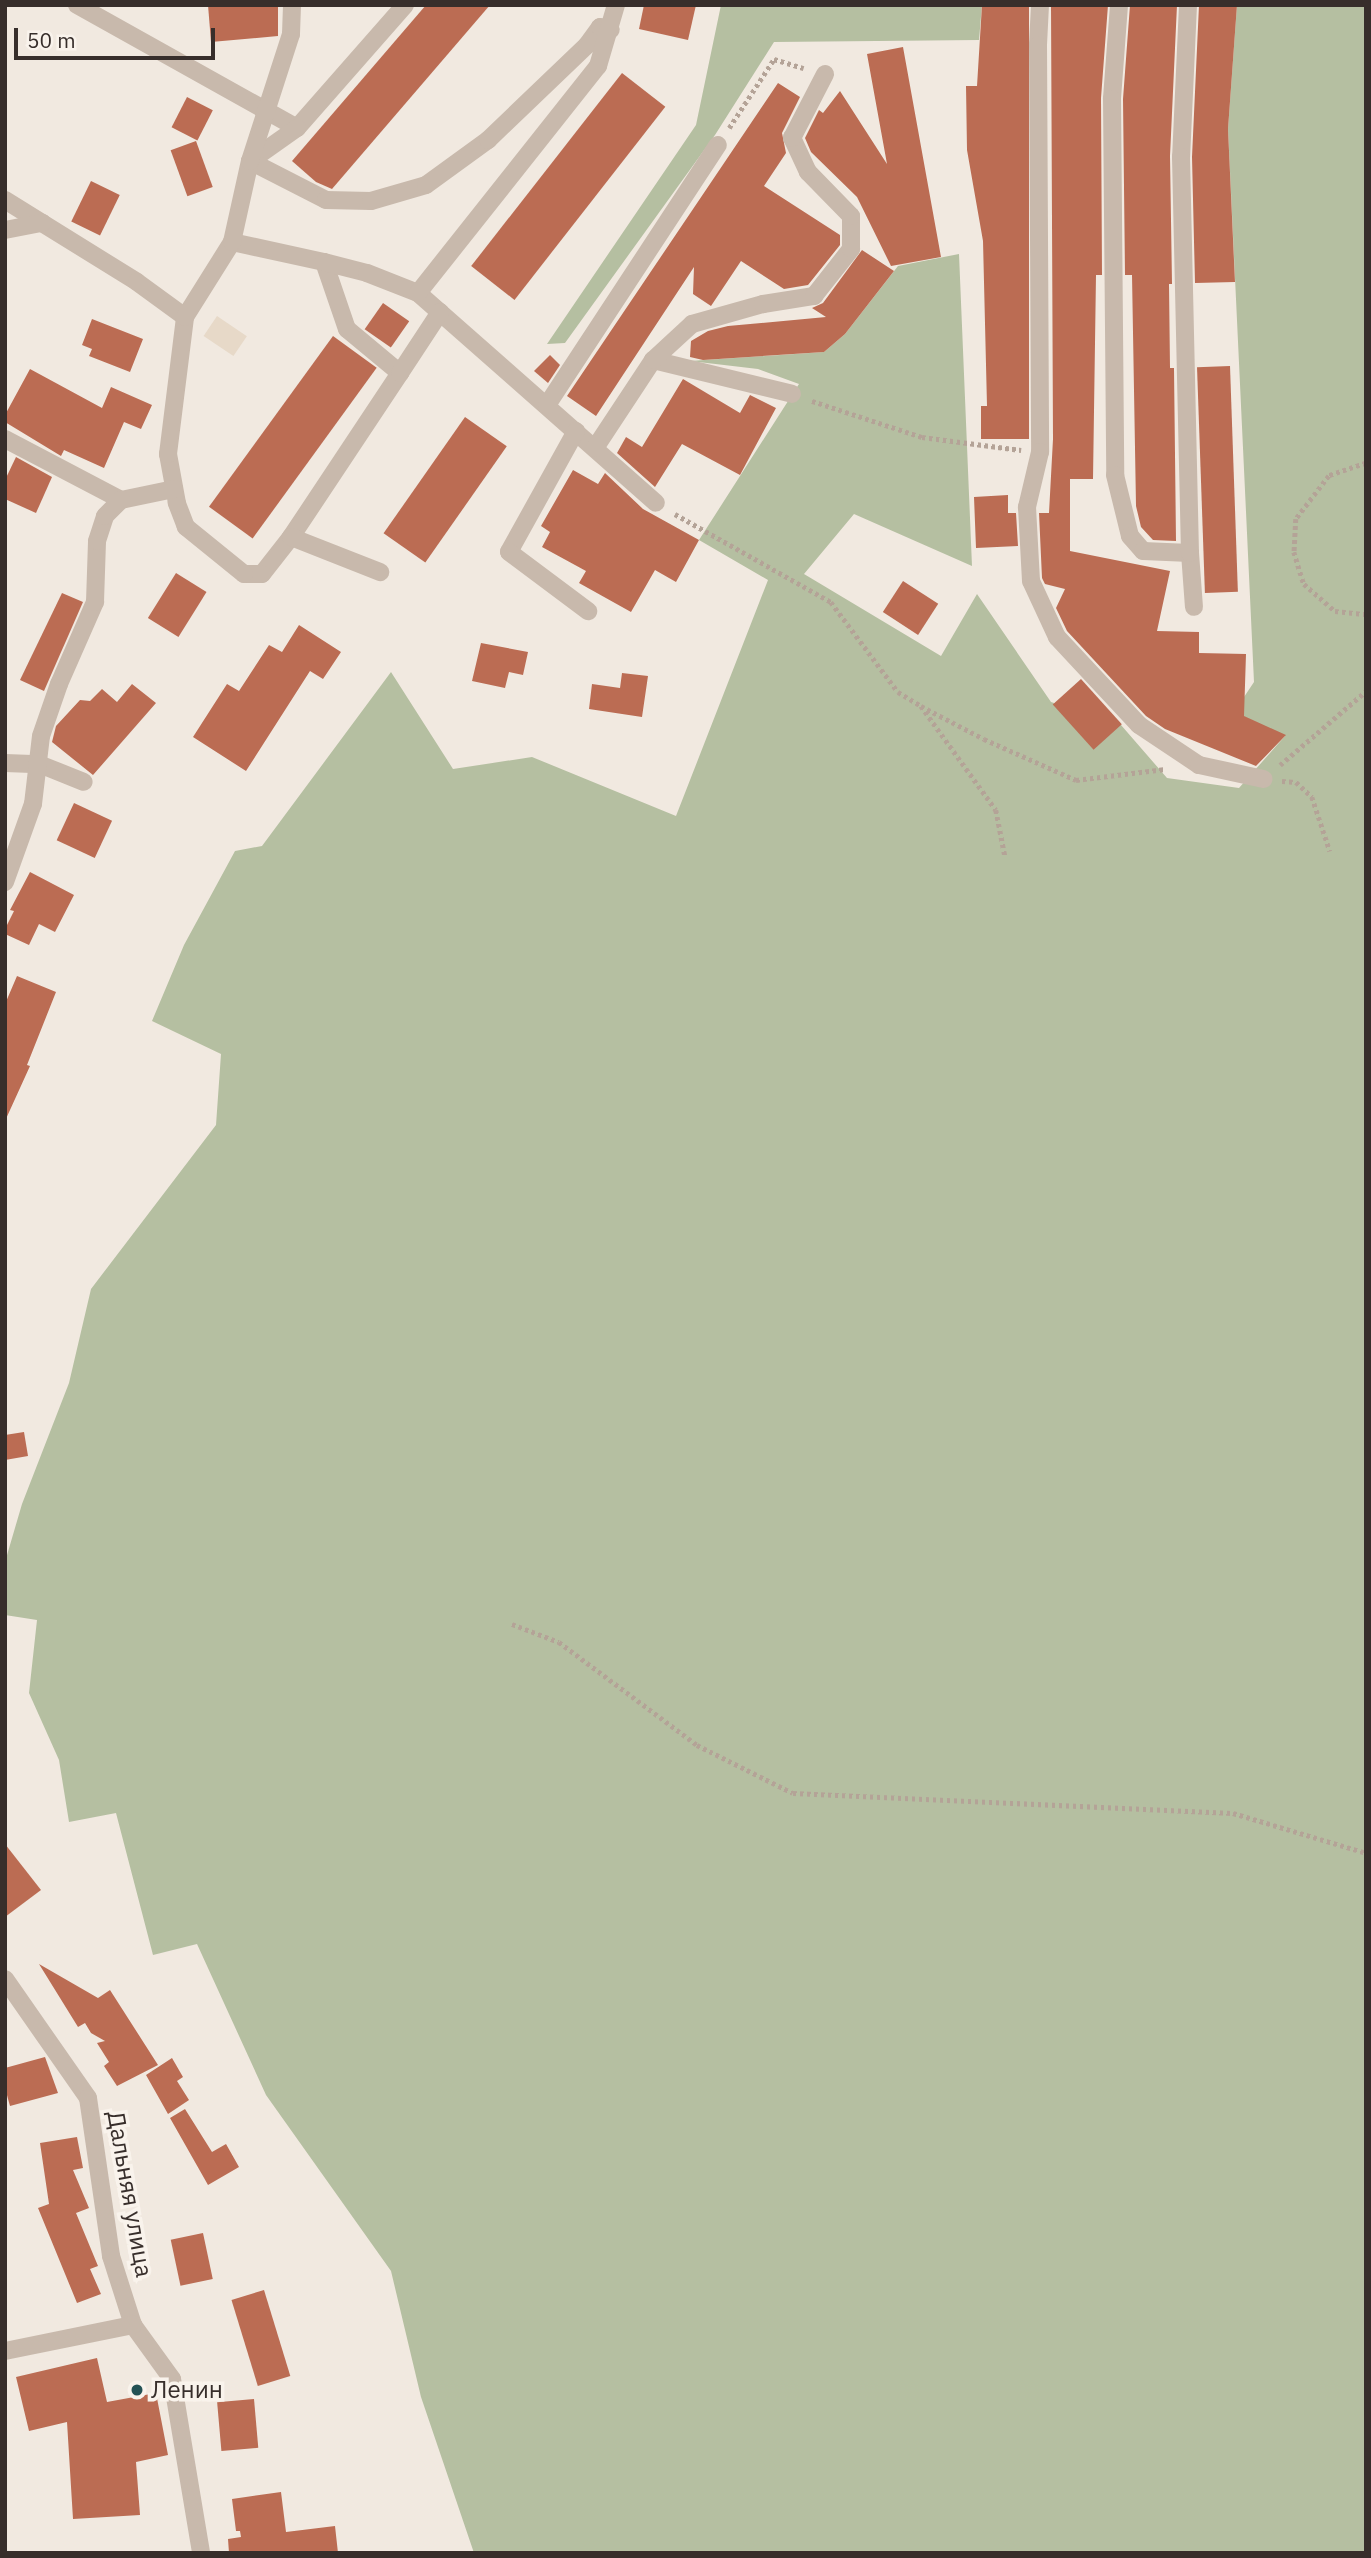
<!DOCTYPE html>
<meta charset="utf-8">
<style>
body{margin:0}
#map{position:relative;width:1371px;height:2558px;overflow:hidden;background:#f1e9e0;font-family:"IBM Plex Sans",sans-serif}
div>[style]{position:absolute}
[style*='--x']{left:calc(var(--x)*1px);top:calc(var(--y)*1px);width:calc(var(--w)*1px);rotate:calc(var(--a)*1deg)}
.green>*{inset:0;background:#b5bfa1}
.plaza>*{inset:0;background:#e7d9c8;transform-origin:0 0}
.building>*{inset:0;background:#bb6c53;transform-origin:0 0}
.path>*{height:4.5px;margin-top:-2.25px;transform-origin:0;background:repeating-linear-gradient(90deg,#b4a397 0 3.5px,transparent 0 7px)}
.minor>*{height:18px;margin:-9px;padding:0 9px;transform-origin:9px;border-radius:9px;background:#c8b9ac}
.dots>*{width:19px;height:19px;translate:-50% -50%;box-sizing:border-box;border:4px solid #f9f3ec;border-radius:50%}
span{translate:-50% -50%;white-space:nowrap;text-align:center;line-height:1.15;-webkit-text-stroke:7px #f9f3ec;paint-order:stroke}
.street-label{font-size:24px;color:#372e2b}
.poi-label{font-size:24px;color:#372e2b}
.left{translate:0 -50%;text-align:left}
.frame{position:absolute;inset:0;border:7px solid #372e2b;pointer-events:none}
.scale{position:absolute;left:14px;top:28px;width:201px;height:32px;box-sizing:border-box;border:4px solid #372e2b;border-top:0;padding-left:9px;font-size:21px;line-height:24px;white-space:nowrap;color:#372e2b;-webkit-text-stroke:5px #f9f3ec;paint-order:stroke}
</style>
<div id="map">
<div class="green">
<div style="clip-path:polygon(721px 5px,982px 5px,979px 40px,774px 42px,715px 135px,565px 343px,547px 344px,696px 125px)"></div>
<div style="clip-path:polygon(1237px 5px,1366px 5px,1366px 2553px,474px 2553px,421px 2397px,391px 2271px,266px 2095px,197px 1944px,153px 1955px,116px 1813px,69px 1822px,59px 1760px,29px 1693px,37px 1620px,5px 1615px,5px 1562px,22px 1504px,69px 1383px,91px 1289px,216px 1125px,221px 1054px,152px 1021px,184px 945px,235px 851px,262px 846px,391px 672px,453px 769px,532px 757px,676px 816px,768px 580px,699px 540px,799px 384px,758px 369px,690px 361px,824px 352px,845px 334px,898px 266px,959px 254px,972px 566px,854px 514px,804px 574px,941px 656px,977px 594px,1051px 702px,1121px 725px,1167px 778px,1239px 788px,1285px 736px,1234px 712px,1254px 682px,1228px 129px)"></div>
</div>
<div class="plaza">
<div style="left:217px;top:316px;width:36px;height:24px;rotate:34deg"></div>
</div>
<div class="building">
<div style="clip-path:polygon(208px 5px,278px 5px,278px 36px,211px 42px)"></div>
<div style="clip-path:polygon(426px 5px,490px 5px,332px 189px,316px 182px,292px 161px)"></div>
<div style="clip-path:polygon(644px 5px,696px 5px,688px 40px,639px 29px)"></div>
<div style="clip-path:polygon(982px 5px,1029px 5px,1029px 439px,981px 439px,981px 406px,987px 406px,983px 241px,967px 150px,966px 86px,977px 86px)"></div>
<div style="clip-path:polygon(1051px 5px,1108px 5px,1101px 98px,1102px 275px,1096px 275px,1093px 479px,1070px 479px,1070px 551px,1170px 571px,1157px 631px,1199px 632px,1199px 653px,1246px 654px,1244px 716px,1286px 735px,1256px 766px,1165px 729px,1146px 716px,1067px 631px,1056px 608px,1065px 589px,1045px 584px,1042px 578px,1039px 513px,1049px 513px,1053px 439px)"></div>
<div style="clip-path:polygon(1130px 5px,1177px 5px,1170px 156px,1172px 284px,1169px 284px,1170px 368px,1174px 368px,1176px 541px,1153px 540px,1141px 527px,1136px 506px,1132px 275px,1125px 275px,1123px 99px)"></div>
<div style="clip-path:polygon(1199px 5px,1237px 5px,1228px 129px,1235px 282px,1195px 283px,1192px 157px)"></div>
<div style="clip-path:polygon(903px 47px,941px 257px,891px 266px,857px 197px,811px 152px,805px 138px,819px 110px,823px 113px,840px 91px,887px 164px,867px 54px)"></div>
<div style="left:622px;top:73px;width:55px;height:245px;rotate:38deg"></div>
<div style="clip-path:polygon(778px 83px,800px 97px,782px 133px,786px 153px,764px 186px,840px 235px,840px 245px,808px 285px,784px 289px,741px 261px,711px 306px,693px 294px,694px 267px,596px 416px,567px 396px)"></div>
<div style="left:187px;top:97px;width:29px;height:34px;rotate:27deg"></div>
<div style="left:196px;top:141px;width:49px;height:27px;rotate:70deg"></div>
<div style="left:91px;top:181px;width:32px;height:45px;rotate:26deg"></div>
<div style="clip-path:polygon(862px 250px,894px 271px,845px 334px,824px 352px,703px 360px,690px 357px,691px 341px,708px 331px,728px 326px,826px 317px,812px 308px,823px 303px)"></div>
<div style="left:383px;top:303px;width:32px;height:32px;rotate:35deg"></div>
<div style="clip-path:polygon(92px 319px,143px 339px,130px 372px,89px 356px,92px 349px,82px 345px)"></div>
<div style="left:333px;top:336px;width:54px;height:211px;rotate:36deg"></div>
<div style="clip-path:polygon(550px 355px,560px 365px,548px 383px,534px 371px)"></div>
<div style="left:1230px;top:366px;width:226px;height:33px;rotate:88deg"></div>
<div style="clip-path:polygon(30px 369px,102px 408px,111px 387px,152px 405px,141px 429px,124px 422px,104px 468px,64px 450px,61px 456px,5px 422px,5px 415px)"></div>
<div style="clip-path:polygon(683px 379px,740px 413px,750px 395px,776px 408px,740px 475px,682px 444px,655px 487px,617px 453px,626px 437px,642px 447px)"></div>
<div style="left:465px;top:417px;width:51px;height:142px;rotate:35deg"></div>
<div style="clip-path:polygon(16px 457px,52px 477px,36px 513px,5px 499px,5px 480px)"></div>
<div style="clip-path:polygon(573px 470px,598px 484px,605px 473px,643px 509px,699px 540px,676px 582px,655px 570px,631px 612px,579px 583px,586px 571px,542px 547px,550px 532px,541px 526px)"></div>
<div style="clip-path:polygon(1008px 495px,1008px 513px,1016px 513px,1018px 546px,976px 548px,974px 497px)"></div>
<div style="left:176px;top:573px;width:36px;height:53px;rotate:32deg"></div>
<div style="left:903px;top:581px;width:42px;height:37px;rotate:33deg"></div>
<div style="clip-path:polygon(62px 593px,83px 602px,44px 691px,20px 680px)"></div>
<div style="clip-path:polygon(299px 625px,341px 652px,323px 679px,310px 671px,246px 771px,193px 737px,227px 684px,239px 691px,269px 645px,282px 652px)"></div>
<div style="clip-path:polygon(481px 643px,528px 652px,523px 675px,509px 672px,505px 688px,472px 681px)"></div>
<div style="clip-path:polygon(622px 673px,648px 676px,642px 717px,589px 709px,592px 684px,620px 688px)"></div>
<div style="left:1081px;top:679px;width:61px;height:38px;rotate:48deg"></div>
<div style="clip-path:polygon(132px 684px,156px 703px,93px 775px,52px 742px,56px 726px,80px 700px,90px 701px,102px 689px,117px 702px)"></div>
<div style="left:74px;top:803px;width:42px;height:41px;rotate:25deg"></div>
<div style="clip-path:polygon(30px 872px,74px 895px,55px 932px,39px 924px,29px 945px,5px 934px,5px 929px,14px 911px,10px 910px)"></div>
<div style="clip-path:polygon(17px 976px,56px 992px,27px 1065px,30px 1066px,5px 1121px,5px 1004px)"></div>
<div style="clip-path:polygon(24px 1432px,28px 1456px,5px 1460px,5px 1435px)"></div>
<div style="clip-path:polygon(5px 1844px,41px 1890px,5px 1917px)"></div>
<div style="clip-path:polygon(39px 1964px,98px 1998px,110px 1990px,158px 2065px,117px 2086px,104px 2066px,109px 2062px,97px 2043px,105px 2041px,91px 2033px,85px 2023px,78px 2027px)"></div>
<div style="clip-path:polygon(45px 2057px,58px 2093px,10px 2106px,5px 2088px,5px 2068px)"></div>
<div style="clip-path:polygon(172px 2058px,183px 2077px,177px 2081px,189px 2100px,168px 2114px,146px 2075px)"></div>
<div style="clip-path:polygon(185px 2109px,212px 2152px,226px 2144px,239px 2167px,208px 2185px,170px 2118px)"></div>
<div style="clip-path:polygon(77px 2137px,83px 2168px,73px 2170px,89px 2208px,76px 2213px,98px 2266px,90px 2269px,101px 2294px,77px 2303px,38px 2208px,49px 2204px,40px 2143px)"></div>
<div style="left:203px;top:2233px;width:47px;height:33px;rotate:78deg"></div>
<div style="left:264px;top:2290px;width:90px;height:34px;rotate:73deg"></div>
<div style="clip-path:polygon(97px 2358px,107px 2402px,156px 2393px,168px 2455px,136px 2462px,140px 2515px,73px 2519px,67px 2422px,29px 2431px,16px 2377px)"></div>
<div style="left:254px;top:2399px;width:49px;height:37px;rotate:85deg"></div>
<div style="clip-path:polygon(281px 2492px,286px 2532px,335px 2526px,338px 2553px,229px 2553px,228px 2539px,241px 2537px,240px 2531px,236px 2531px,232px 2499px)"></div>
</div>
<div class="path">
<div style="--x:729;--y:128;--w:82;--a:-56.9"></div>
<div style="--x:774;--y:59;--w:31;--a:17"></div>
<div style="--x:812;--y:401;--w:116;--a:18.1"></div>
<div style="--x:922;--y:437;--w:100;--a:7.5"></div>
<div style="--x:1366;--y:463;--w:39;--a:161"></div>
<div style="--x:1329;--y:476;--w:54;--a:127.5"></div>
<div style="--x:1296;--y:519;--w:33;--a:93"></div>
<div style="--x:1294;--y:552;--w:34;--a:73"></div>
<div style="--x:1304;--y:584;--w:41;--a:41.1"></div>
<div style="--x:1335;--y:611;--w:31;--a:6"></div>
<div style="--x:675;--y:514;--w:179;--a:29.4"></div>
<div style="--x:831;--y:602;--w:112;--a:53.3"></div>
<div style="--x:898;--y:692;--w:27;--a:31"></div>
<div style="--x:921;--y:706;--w:128;--a:54.2"></div>
<div style="--x:996;--y:810;--w:47;--a:78.9"></div>
<div style="--x:921;--y:706;--w:71;--a:27.6"></div>
<div style="--x:984;--y:739;--w:101;--a:24"></div>
<div style="--x:1076;--y:780;--w:90;--a:-7"></div>
<div style="--x:1280;--y:765;--w:113;--a:-40.7"></div>
<div style="--x:1282;--y:781;--w:14;--a:4"></div>
<div style="--x:1296;--y:782;--w:22;--a:43"></div>
<div style="--x:1312;--y:797;--w:57;--a:71.6"></div>
<div style="--x:512;--y:1624;--w:50;--a:21"></div>
<div style="--x:559;--y:1642;--w:172;--a:36.7"></div>
<div style="--x:697;--y:1745;--w:107;--a:26.6"></div>
<div style="--x:793;--y:1793;--w:440;--a:2.6"></div>
<div style="--x:1233;--y:1813;--w:139;--a:16.7"></div>
</div>
<div class="minor">
<div style="--x:77;--y:5;--w:252;--a:29.2"></div>
<div style="--x:405;--y:5;--w:164;--a:131.3"></div>
<div style="--x:297;--y:128;--w:57;--a:144.9"></div>
<div style="--x:250;--y:161;--w:85;--a:27.2"></div>
<div style="--x:326;--y:200;--w:45;--a:1.3"></div>
<div style="--x:371;--y:201;--w:57;--a:-16.2"></div>
<div style="--x:426;--y:185;--w:77;--a:-36"></div>
<div style="--x:488;--y:140;--w:137;--a:-43.8"></div>
<div style="--x:587;--y:45;--w:22;--a:-54"></div>
<div style="--x:600;--y:27;--w:11;--a:15"></div>
<div style="--x:1040;--y:5;--w:40;--a:92.9"></div>
<div style="--x:1038;--y:45;--w:407;--a:89.7"></div>
<div style="--x:1040;--y:452;--w:57;--a:103.3"></div>
<div style="--x:1027;--y:507;--w:74;--a:86.9"></div>
<div style="--x:1031;--y:581;--w:62;--a:65.1"></div>
<div style="--x:1057;--y:637;--w:120;--a:47"></div>
<div style="--x:1139;--y:725;--w:72;--a:33.7"></div>
<div style="--x:1199;--y:765;--w:66;--a:12.2"></div>
<div style="--x:1119;--y:5;--w:94;--a:94.3"></div>
<div style="--x:1112;--y:99;--w:376;--a:89.5"></div>
<div style="--x:1115;--y:475;--w:63;--a:76.2"></div>
<div style="--x:1130;--y:536;--w:20;--a:49"></div>
<div style="--x:1143;--y:551;--w:47;--a:2.4"></div>
<div style="--x:1190;--y:553;--w:54;--a:85.8"></div>
<div style="--x:1188;--y:5;--w:152;--a:92.6"></div>
<div style="--x:1181;--y:157;--w:396;--a:88.7"></div>
<div style="--x:5;--y:200;--w:155;--a:31.8"></div>
<div style="--x:137;--y:282;--w:59;--a:36.1"></div>
<div style="--x:5;--y:230;--w:38;--a:-11"></div>
<div style="--x:232;--y:242;--w:94;--a:12.3"></div>
<div style="--x:324;--y:262;--w:71;--a:71.1"></div>
<div style="--x:347;--y:329;--w:69;--a:39.7"></div>
<div style="--x:400;--y:373;--w:197;--a:123.6"></div>
<div style="--x:291;--y:537;--w:47;--a:128.1"></div>
<div style="--x:262;--y:574;--w:18;--a:180"></div>
<div style="--x:244;--y:574;--w:75;--a:-141"></div>
<div style="--x:186;--y:527;--w:26;--a:-111"></div>
<div style="--x:177;--y:503;--w:50;--a:-100.4"></div>
<div style="--x:168;--y:454;--w:138;--a:-82.9"></div>
<div style="--x:185;--y:317;--w:89;--a:-57.9"></div>
<div style="--x:232;--y:242;--w:83;--a:-77.5"></div>
<div style="--x:250;--y:161;--w:133;--a:-72.1"></div>
<div style="--x:291;--y:34;--w:29;--a:-88"></div>
<div style="--x:324;--y:262;--w:44;--a:14.3"></div>
<div style="--x:367;--y:273;--w:55;--a:21.4"></div>
<div style="--x:418;--y:293;--w:317;--a:41.4"></div>
<div style="--x:418;--y:293;--w:290;--a:-51.6"></div>
<div style="--x:598;--y:66;--w:64;--a:-73.6"></div>
<div style="--x:653;--y:360;--w:143;--a:13.7"></div>
<div style="--x:400;--y:373;--w:73;--a:-56.7"></div>
<div style="--x:547;--y:405;--w:311;--a:-56.7"></div>
<div style="--x:576;--y:431;--w:138;--a:119"></div>
<div style="--x:509;--y:552;--w:99;--a:36.8"></div>
<div style="--x:5;--y:439;--w:131;--a:27.7"></div>
<div style="--x:121;--y:500;--w:54;--a:-11.7"></div>
<div style="--x:595;--y:448;--w:105;--a:-56.6"></div>
<div style="--x:653;--y:360;--w:53;--a:-42.7"></div>
<div style="--x:692;--y:324;--w:74;--a:-15.7"></div>
<div style="--x:763;--y:304;--w:52;--a:-8.9"></div>
<div style="--x:814;--y:296;--w:60;--a:-51.8"></div>
<div style="--x:851;--y:249;--w:33;--a:-90"></div>
<div style="--x:851;--y:216;--w:62;--a:-134.3"></div>
<div style="--x:808;--y:172;--w:38;--a:-115"></div>
<div style="--x:792;--y:138;--w:72;--a:-62.7"></div>
<div style="--x:291;--y:537;--w:96;--a:21.5"></div>
<div style="--x:5;--y:763;--w:34;--a:2"></div>
<div style="--x:39;--y:764;--w:48;--a:21.8"></div>
<div style="--x:5;--y:882;--w:83;--a:-70.3"></div>
<div style="--x:33;--y:804;--w:68;--a:-83.3"></div>
<div style="--x:41;--y:736;--w:55;--a:-70.9"></div>
<div style="--x:59;--y:684;--w:90;--a:-66.3"></div>
<div style="--x:95;--y:602;--w:61;--a:-88.1"></div>
<div style="--x:97;--y:541;--w:26;--a:-72"></div>
<div style="--x:105;--y:516;--w:23;--a:-45"></div>
<div style="--x:5;--y:1979;--w:145;--a:55.1"></div>
<div style="--x:88;--y:2098;--w:160;--a:81.7"></div>
<div style="--x:111;--y:2256;--w:72;--a:72.3"></div>
<div style="--x:133;--y:2325;--w:67;--a:54.2"></div>
<div style="--x:172;--y:2379;--w:176;--a:80.5"></div>
<div style="--x:5;--y:2351;--w:131;--a:-11.5"></div>
</div>
<div class="dots">
<div style="left:137px;top:2390px;background:#245255"></div>
</div>
<div class="street-label">
<span style="left:130px;top:2194px;rotate:80deg">Дальняя улица</span>
</div>
<div class="poi-label">
<span class="left" style="left:151px;top:2390px">Ленин</span>
</div>
<div class="frame"></div>
<div class="scale">50 m</div>
</div>
